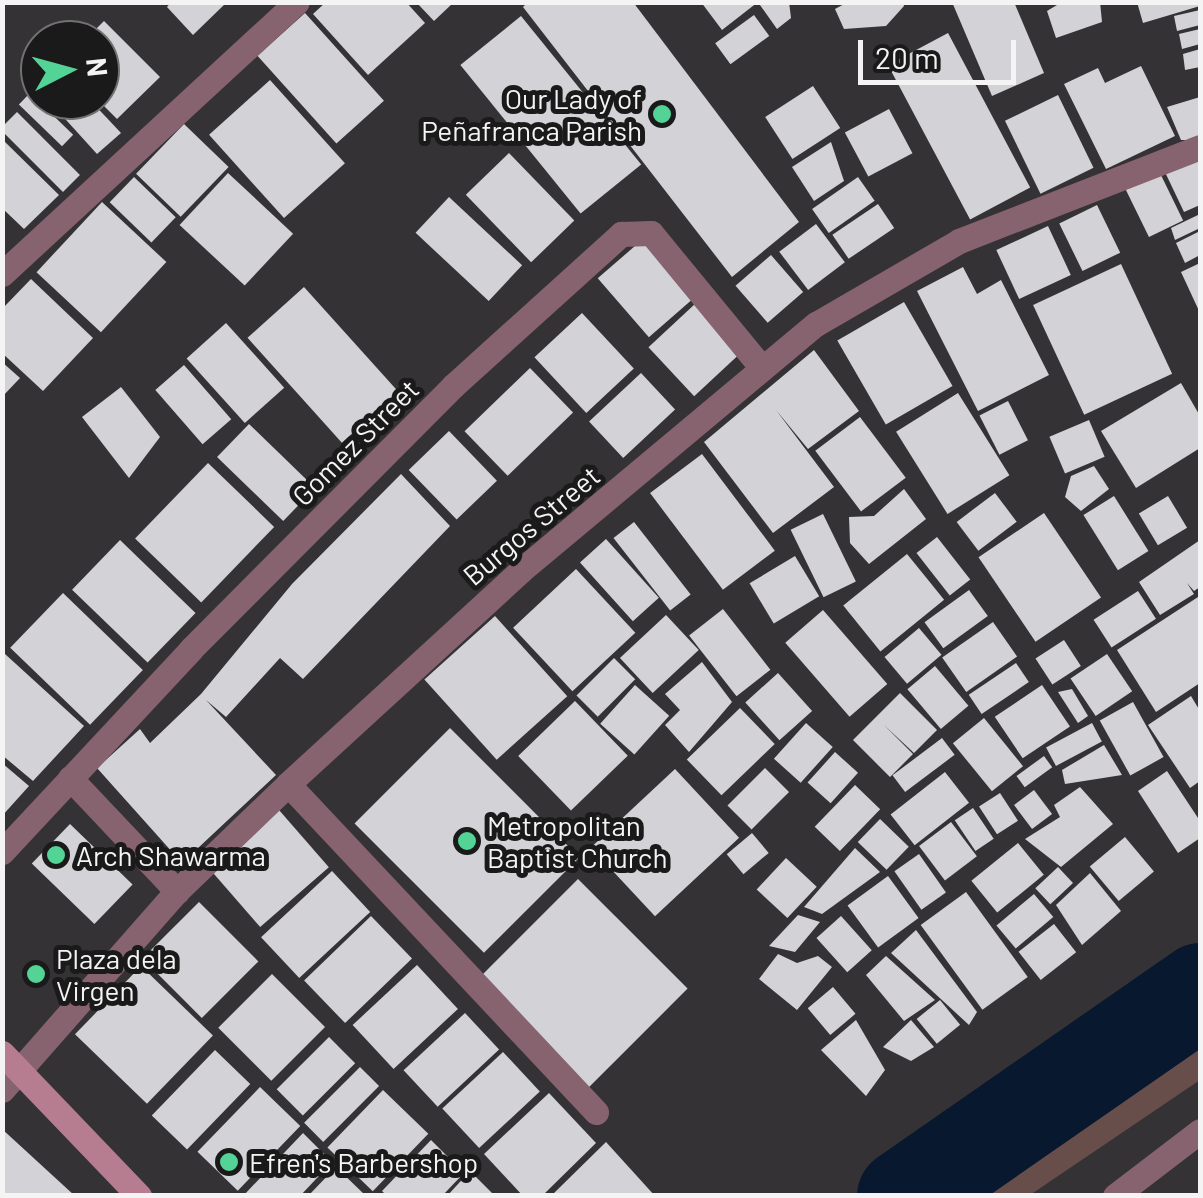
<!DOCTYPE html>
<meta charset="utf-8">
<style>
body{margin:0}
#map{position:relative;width:1203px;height:1198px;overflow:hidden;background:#343234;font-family:Barlow,sans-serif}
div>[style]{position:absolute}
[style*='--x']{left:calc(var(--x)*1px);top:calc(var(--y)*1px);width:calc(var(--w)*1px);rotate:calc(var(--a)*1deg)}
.green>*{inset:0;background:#684e4a}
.river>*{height:95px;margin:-47.5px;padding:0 47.5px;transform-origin:47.5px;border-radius:47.5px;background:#08182f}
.building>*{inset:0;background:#d3d2d6;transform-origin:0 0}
.lane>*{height:25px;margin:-12.5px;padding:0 12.5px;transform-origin:12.5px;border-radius:12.5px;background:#87636f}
.street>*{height:25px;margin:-12.5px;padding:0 12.5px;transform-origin:12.5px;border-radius:12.5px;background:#87636f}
.secondary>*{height:25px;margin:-12.5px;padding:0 12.5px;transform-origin:12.5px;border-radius:12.5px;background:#b67d91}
.dots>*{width:28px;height:28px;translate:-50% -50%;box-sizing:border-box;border:5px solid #1b1a1b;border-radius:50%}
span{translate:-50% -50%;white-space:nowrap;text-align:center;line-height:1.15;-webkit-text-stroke:10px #1b1a1b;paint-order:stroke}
.poi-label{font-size:28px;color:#f5f4f5}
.right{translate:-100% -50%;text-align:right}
.left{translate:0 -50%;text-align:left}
.street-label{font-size:28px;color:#f5f4f5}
.frame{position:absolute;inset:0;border:5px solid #f5f4f5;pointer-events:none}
.north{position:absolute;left:20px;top:20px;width:100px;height:100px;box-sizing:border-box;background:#1b1a1b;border:2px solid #727172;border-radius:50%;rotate:84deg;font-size:28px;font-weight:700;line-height:40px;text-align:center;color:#f5f4f5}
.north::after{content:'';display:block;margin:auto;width:35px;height:45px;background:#54d396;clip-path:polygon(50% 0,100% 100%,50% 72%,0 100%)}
.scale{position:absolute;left:858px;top:40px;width:158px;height:45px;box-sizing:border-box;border:5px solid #f5f4f5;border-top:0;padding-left:12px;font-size:30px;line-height:35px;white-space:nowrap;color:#f5f4f5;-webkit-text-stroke:8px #1b1a1b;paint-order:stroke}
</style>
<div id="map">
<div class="green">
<div style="clip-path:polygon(1200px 1045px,1200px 1080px,1030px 1195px,963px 1195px,1052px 1125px)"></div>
</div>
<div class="river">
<div style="--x:904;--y:1196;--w:361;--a:-34.8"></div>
</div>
<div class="building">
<div style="clip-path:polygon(171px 2px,227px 2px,193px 35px,167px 7px)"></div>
<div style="clip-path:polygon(326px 2px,406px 2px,425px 23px,368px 75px,313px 14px)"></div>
<div style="clip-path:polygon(416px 2px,454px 2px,434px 21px)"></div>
<div style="clip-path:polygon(528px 2px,633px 2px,799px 222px,732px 277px,523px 7px)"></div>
<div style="clip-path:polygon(701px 2px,758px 2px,722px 30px)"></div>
<div style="clip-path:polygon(789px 2px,791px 18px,777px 29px,760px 5px)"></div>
<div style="clip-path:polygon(848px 2px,903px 2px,904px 6px,886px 26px,844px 29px,835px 9px)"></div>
<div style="clip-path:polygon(952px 2px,1014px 2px,1044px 73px,992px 96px)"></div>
<div style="clip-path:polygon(1062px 2px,1100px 2px,1102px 22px,1056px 38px,1047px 11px)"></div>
<div style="clip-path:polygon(1137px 2px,1200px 2px,1200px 6px,1143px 23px)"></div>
<div style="clip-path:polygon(1200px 10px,1200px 25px,1177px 31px,1174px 16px)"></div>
<div style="left:305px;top:13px;width:118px;height:64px;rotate:48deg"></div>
<div style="left:754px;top:15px;width:26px;height:48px;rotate:54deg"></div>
<div style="left:521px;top:16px;width:191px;height:78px;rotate:51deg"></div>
<div style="clip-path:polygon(104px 21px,160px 77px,117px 119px,100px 102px,100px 40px,85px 40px)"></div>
<div style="clip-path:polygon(1200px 29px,1200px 44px,1182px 49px,1179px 34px)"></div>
<div style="left:948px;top:33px;width:175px;height:68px;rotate:62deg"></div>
<div style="clip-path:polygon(1200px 49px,1200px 67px,1185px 70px,1183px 54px)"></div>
<div style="clip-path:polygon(1141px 66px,1175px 136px,1106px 169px,1064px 84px,1098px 68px,1105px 83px)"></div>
<div style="left:270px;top:80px;width:112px;height:82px;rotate:48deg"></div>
<div style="left:813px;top:86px;width:50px;height:57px;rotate:57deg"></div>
<div style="left:30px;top:93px;width:60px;height:16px;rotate:44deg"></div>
<div style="left:1058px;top:95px;width:81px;height:59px;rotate:64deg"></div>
<div style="clip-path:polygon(1200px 97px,1200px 140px,1181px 140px,1167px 107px)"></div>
<div style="clip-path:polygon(48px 100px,90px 100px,121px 133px,97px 154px)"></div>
<div style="left:889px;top:109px;width:50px;height:50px;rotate:62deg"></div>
<div style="left:17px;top:112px;width:89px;height:24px;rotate:45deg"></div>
<div style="left:184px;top:124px;width:62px;height:69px;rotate:44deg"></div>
<div style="clip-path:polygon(2px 139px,59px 195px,24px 229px,2px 208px)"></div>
<div style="clip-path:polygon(831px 142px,844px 181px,814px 201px,792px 167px)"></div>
<div style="clip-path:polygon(1200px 152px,1200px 205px,1184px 212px,1164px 170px)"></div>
<div style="left:509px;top:153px;width:94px;height:60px;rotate:46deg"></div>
<div style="left:1159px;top:171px;width:55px;height:38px;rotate:64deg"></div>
<div style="left:228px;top:173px;width:89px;height:71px;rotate:43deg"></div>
<div style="left:134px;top:177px;width:58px;height:35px;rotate:44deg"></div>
<div style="left:858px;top:177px;width:29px;height:56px;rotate:55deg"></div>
<div style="left:449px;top:197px;width:100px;height:49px;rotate:43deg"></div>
<div style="left:102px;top:202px;width:88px;height:96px;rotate:43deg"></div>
<div style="left:878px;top:204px;width:29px;height:55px;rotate:56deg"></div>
<div style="left:1097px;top:205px;width:53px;height:42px;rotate:64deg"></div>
<div style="clip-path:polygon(1200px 214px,1200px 228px,1175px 240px,1171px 228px)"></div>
<div style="left:816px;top:224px;width:48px;height:46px;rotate:53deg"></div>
<div style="left:1048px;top:226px;width:54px;height:57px;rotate:65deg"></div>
<div style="clip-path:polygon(1200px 231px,1200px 255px,1185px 263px,1176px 243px)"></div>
<div style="left:643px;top:239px;width:78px;height:60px;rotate:49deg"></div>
<div style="left:771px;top:255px;width:49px;height:47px;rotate:49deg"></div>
<div style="clip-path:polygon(1200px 263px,1200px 313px,1181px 272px)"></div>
<div style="left:1121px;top:264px;width:121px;height:97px;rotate:65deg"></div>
<div style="clip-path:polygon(963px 267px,977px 294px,1001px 280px,1049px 375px,978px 411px,917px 291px)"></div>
<div style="clip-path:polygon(31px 279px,93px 338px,43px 391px,2px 353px,2px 309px)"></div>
<div style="left:304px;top:287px;width:141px;height:76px;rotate:48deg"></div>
<div style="left:904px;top:302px;width:97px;height:77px;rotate:60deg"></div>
<div style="left:696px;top:303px;width:67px;height:65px;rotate:47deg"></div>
<div style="left:582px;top:313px;width:76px;height:65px;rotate:47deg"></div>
<div style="left:226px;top:323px;width:87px;height:53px;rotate:48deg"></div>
<div style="clip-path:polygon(814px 350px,859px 411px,808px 449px,776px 410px,834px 487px,773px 533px,704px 442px)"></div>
<div style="clip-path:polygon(2px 362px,20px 378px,2px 397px)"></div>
<div style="left:184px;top:365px;width:72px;height:38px;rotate:49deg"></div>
<div style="left:530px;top:368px;width:62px;height:91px;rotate:46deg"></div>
<div style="left:641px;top:373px;width:50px;height:71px;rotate:47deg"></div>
<div style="clip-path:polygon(1181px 383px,1200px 416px,1200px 448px,1136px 488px,1101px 431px)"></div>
<div style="clip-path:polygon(121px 387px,160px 437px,129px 478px,82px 417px)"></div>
<div style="left:958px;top:393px;width:97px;height:73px;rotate:58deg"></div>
<div style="left:1008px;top:401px;width:44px;height:32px;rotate:63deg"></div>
<div style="left:860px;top:417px;width:76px;height:56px;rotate:53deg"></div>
<div style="left:1089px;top:420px;width:40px;height:43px;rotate:67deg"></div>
<div style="left:249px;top:424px;width:92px;height:46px;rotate:44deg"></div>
<div style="left:449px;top:431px;width:69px;height:56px;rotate:46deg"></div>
<div style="left:702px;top:454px;width:121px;height:65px;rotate:53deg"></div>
<div style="left:208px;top:463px;width:92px;height:105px;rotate:44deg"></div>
<div style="clip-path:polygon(1094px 466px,1109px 489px,1081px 511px,1065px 497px,1071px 476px)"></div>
<div style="clip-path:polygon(401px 474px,450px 526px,303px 679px,280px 658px,226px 717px,206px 700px,276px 775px,182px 863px,97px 768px,140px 729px,150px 743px,201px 694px,292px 584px)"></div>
<div style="clip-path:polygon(904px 489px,926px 519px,869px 564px,850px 543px,849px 517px,874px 516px)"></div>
<div style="left:995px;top:493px;width:36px;height:48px;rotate:53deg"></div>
<div style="left:1114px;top:496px;width:65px;height:36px;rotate:58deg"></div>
<div style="left:1168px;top:496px;width:37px;height:34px;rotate:59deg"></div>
<div style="left:1044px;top:513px;width:102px;height:79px;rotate:56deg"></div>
<div style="left:823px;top:514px;width:75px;height:36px;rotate:64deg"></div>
<div style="left:634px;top:522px;width:92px;height:26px;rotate:52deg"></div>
<div style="left:937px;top:537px;width:54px;height:26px;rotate:52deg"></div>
<div style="left:606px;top:539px;width:79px;height:35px;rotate:48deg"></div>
<div style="left:120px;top:540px;width:105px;height:69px;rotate:44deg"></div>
<div style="clip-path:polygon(1200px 540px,1200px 587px,1194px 591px,1187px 583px,1194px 594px,1160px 615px,1139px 582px)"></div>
<div style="left:907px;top:554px;width:59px;height:82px;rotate:51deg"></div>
<div style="left:795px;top:556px;width:47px;height:53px;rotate:59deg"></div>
<div style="left:576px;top:569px;width:87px;height:86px;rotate:47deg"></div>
<div style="left:969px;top:590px;width:32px;height:55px;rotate:54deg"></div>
<div style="left:1138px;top:591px;width:33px;height:53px;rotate:57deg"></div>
<div style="left:63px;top:593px;width:111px;height:76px;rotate:44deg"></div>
<div style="clip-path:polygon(1198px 597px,1200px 683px,1156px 712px,1117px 650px)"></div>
<div style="left:723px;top:609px;width:77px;height:43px;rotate:52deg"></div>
<div style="left:823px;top:610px;width:98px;height:50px;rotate:49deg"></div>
<div style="left:666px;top:615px;width:48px;height:63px;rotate:47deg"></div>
<div style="left:495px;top:616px;width:108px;height:95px;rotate:48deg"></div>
<div style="left:993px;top:622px;width:42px;height:62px;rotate:55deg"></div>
<div style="left:919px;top:628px;width:35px;height:45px;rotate:50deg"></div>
<div style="left:1064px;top:640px;width:31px;height:34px;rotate:57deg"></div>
<div style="clip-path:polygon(5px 654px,84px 726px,33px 781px,2px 755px)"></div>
<div style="left:1107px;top:654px;width:45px;height:44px;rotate:56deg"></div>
<div style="left:614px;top:658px;width:30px;height:53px;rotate:45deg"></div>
<div style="clip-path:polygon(702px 662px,732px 702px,689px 752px,665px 725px,680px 710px,665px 694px)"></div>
<div style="left:1016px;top:663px;width:23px;height:57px;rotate:56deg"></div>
<div style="left:935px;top:666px;width:52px;height:36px;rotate:50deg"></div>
<div style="left:778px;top:673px;width:51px;height:44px;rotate:48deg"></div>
<div style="left:635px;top:685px;width:46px;height:52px;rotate:42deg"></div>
<div style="left:1042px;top:685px;width:50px;height:57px;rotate:56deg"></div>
<div style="clip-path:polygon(1072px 689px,1088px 716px,1078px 723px,1058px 692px)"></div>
<div style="clip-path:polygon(900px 693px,937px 730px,914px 753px,884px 725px,913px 754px,890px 777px,853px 740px)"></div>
<div style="clip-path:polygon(1191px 696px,1200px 711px,1200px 781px,1190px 788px,1148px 725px)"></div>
<div style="left:575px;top:701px;width:76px;height:79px;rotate:46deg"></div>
<div style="left:1133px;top:702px;width:63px;height:38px;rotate:61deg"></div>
<div style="left:740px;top:708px;width:50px;height:74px;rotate:46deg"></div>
<div style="left:984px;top:718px;width:62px;height:40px;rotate:51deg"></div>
<div style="left:806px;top:723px;width:36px;height:48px;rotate:42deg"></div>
<div style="left:1092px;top:723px;width:21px;height:52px;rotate:62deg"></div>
<div style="left:450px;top:728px;width:183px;height:135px;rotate:45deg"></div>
<div style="left:942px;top:738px;width:21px;height:62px;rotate:53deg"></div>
<div style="clip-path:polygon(1104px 745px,1122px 775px,1065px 784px,1062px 770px)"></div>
<div style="left:835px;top:752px;width:31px;height:41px;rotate:42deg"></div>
<div style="left:1044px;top:756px;width:14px;height:34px;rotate:54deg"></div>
<div style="clip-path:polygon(2px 763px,29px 786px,2px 816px)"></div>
<div style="left:765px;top:768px;width:34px;height:53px;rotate:45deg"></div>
<div style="left:675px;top:769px;width:94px;height:115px;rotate:47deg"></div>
<div style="clip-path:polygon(1167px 771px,1200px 821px,1200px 838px,1178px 853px,1138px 791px)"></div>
<div style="left:945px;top:772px;width:39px;height:69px;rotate:52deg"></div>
<div style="left:855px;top:785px;width:35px;height:58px;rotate:44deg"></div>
<div style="clip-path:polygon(1080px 787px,1113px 824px,1061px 867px,1025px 839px,1060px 817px,1054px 805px)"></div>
<div style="left:1034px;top:790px;width:30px;height:25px;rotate:53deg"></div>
<div style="left:1000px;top:793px;width:33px;height:25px;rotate:57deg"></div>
<div style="left:973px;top:808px;width:37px;height:22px;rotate:56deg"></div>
<div style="left:279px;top:810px;width:76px;height:91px;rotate:49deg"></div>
<div style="left:880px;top:819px;width:40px;height:32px;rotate:44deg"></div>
<div style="left:951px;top:822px;width:43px;height:40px;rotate:53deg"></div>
<div style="left:70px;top:824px;width:87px;height:55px;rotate:44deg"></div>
<div style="left:752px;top:833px;width:26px;height:33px;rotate:50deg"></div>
<div style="left:1125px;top:837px;width:45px;height:46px;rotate:50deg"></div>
<div style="left:1018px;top:843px;width:41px;height:60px;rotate:51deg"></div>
<div style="clip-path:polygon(855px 848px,880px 872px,822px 914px,804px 907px)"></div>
<div style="left:919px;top:854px;width:47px;height:30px;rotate:55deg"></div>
<div style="left:786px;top:858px;width:42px;height:43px;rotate:43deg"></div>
<div style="left:1058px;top:867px;width:22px;height:31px;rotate:47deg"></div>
<div style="left:332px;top:871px;width:56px;height:97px;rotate:47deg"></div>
<div style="clip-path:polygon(1090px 873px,1121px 911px,1082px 945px,1056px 905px)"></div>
<div style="left:888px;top:876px;width:52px;height:50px;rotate:54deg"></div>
<div style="left:578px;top:879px;width:155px;height:141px;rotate:45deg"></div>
<div style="left:966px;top:892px;width:105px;height:56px;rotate:54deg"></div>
<div style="left:1034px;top:894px;width:30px;height:49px;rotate:50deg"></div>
<div style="left:199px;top:902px;width:84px;height:80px;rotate:45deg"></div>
<div style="clip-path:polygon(798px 915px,820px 922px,795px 952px,769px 946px)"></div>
<div style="left:371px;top:916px;width:59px;height:93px;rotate:46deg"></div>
<div style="left:841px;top:916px;width:46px;height:33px;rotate:48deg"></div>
<div style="left:1054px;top:924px;width:36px;height:45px;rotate:52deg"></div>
<div style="clip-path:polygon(916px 930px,977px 1012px,969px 1025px,891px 953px)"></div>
<div style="clip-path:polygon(778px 954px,797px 963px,818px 956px,832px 967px,797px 1010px,759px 979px)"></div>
<div style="clip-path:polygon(886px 956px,935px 1000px,904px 1021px,866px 975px)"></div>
<div style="left:417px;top:965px;width:60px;height:88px;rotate:47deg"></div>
<div style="left:141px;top:966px;width:100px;height:95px;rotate:44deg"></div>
<div style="left:272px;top:974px;width:75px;height:76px;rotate:45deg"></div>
<div style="left:833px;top:987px;width:35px;height:33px;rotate:50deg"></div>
<div style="left:940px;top:1000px;width:32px;height:30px;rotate:51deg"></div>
<div style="left:465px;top:1013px;width:50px;height:84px;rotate:47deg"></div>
<div style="clip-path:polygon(856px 1020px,885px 1070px,866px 1096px,821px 1050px)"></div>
<div style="clip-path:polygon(911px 1020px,934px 1047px,911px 1061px,883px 1047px)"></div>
<div style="left:329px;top:1037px;width:37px;height:74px;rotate:45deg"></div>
<div style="left:215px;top:1050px;width:49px;height:91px;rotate:44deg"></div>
<div style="left:503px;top:1052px;width:54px;height:83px;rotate:47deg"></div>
<div style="left:360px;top:1067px;width:27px;height:79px;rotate:45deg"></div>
<div style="left:260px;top:1087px;width:56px;height:90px;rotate:44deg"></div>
<div style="left:383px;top:1090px;width:63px;height:80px;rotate:44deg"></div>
<div style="clip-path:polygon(549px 1093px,596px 1143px,542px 1196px,523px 1196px,484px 1154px)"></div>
<div style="clip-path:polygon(2px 1129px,75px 1196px,2px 1196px)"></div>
<div style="clip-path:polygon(303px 1133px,332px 1162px,300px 1196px,243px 1196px)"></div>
<div style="clip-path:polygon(431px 1140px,464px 1173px,442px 1196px,387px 1196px,382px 1191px)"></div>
<div style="clip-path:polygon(606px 1142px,655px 1196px,551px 1196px)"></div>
<div style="clip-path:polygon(336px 1167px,366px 1196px,308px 1196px)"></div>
<div style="clip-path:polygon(470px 1171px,495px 1196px,447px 1196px)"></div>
</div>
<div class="lane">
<div style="--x:2;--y:274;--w:401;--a:-42.7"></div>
<div style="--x:70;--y:778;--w:156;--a:46.6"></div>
<div style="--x:288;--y:784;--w:450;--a:46.8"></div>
</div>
<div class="street">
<div style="--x:2;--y:852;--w:277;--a:-47"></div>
<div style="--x:191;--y:649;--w:371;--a:-45.1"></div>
<div style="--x:453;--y:386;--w:227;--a:-42.1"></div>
<div style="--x:621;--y:234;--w:30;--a:-2"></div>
<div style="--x:651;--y:233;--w:173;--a:50.6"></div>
<div style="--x:2;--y:1090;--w:265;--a:-48.7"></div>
<div style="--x:177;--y:891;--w:154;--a:-43.9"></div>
<div style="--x:288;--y:784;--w:314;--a:-42.5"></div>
<div style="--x:519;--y:572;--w:387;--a:-39.9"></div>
<div style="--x:816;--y:324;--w:165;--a:-30.1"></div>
<div style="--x:959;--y:241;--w:259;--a:-21.3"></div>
<div style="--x:1115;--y:1196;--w:107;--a:-37.4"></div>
</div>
<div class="secondary">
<div style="--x:2;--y:1053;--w:198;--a:46.2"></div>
</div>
<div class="dots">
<div style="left:662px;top:114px;background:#54d396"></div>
<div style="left:467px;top:841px;background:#54d396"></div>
<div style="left:56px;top:855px;background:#54d396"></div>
<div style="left:36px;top:974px;background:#54d396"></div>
<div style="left:229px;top:1162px;background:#54d396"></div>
</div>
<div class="poi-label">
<span class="right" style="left:642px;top:114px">Our Lady of<br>Peñafranca Parish</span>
<span class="left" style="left:487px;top:841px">Metropolitan<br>Baptist Church</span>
<span class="left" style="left:76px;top:855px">Arch Shawarma</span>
<span class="left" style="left:56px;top:974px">Plaza dela<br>Virgen</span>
<span class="left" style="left:249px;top:1162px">Efren's Barbershop</span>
</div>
<div class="street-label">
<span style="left:355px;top:442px;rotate:-45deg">Gomez Street</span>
<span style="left:531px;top:525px;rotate:-40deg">Burgos Street</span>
</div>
<div class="frame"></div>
<div class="north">N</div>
<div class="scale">20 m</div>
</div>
